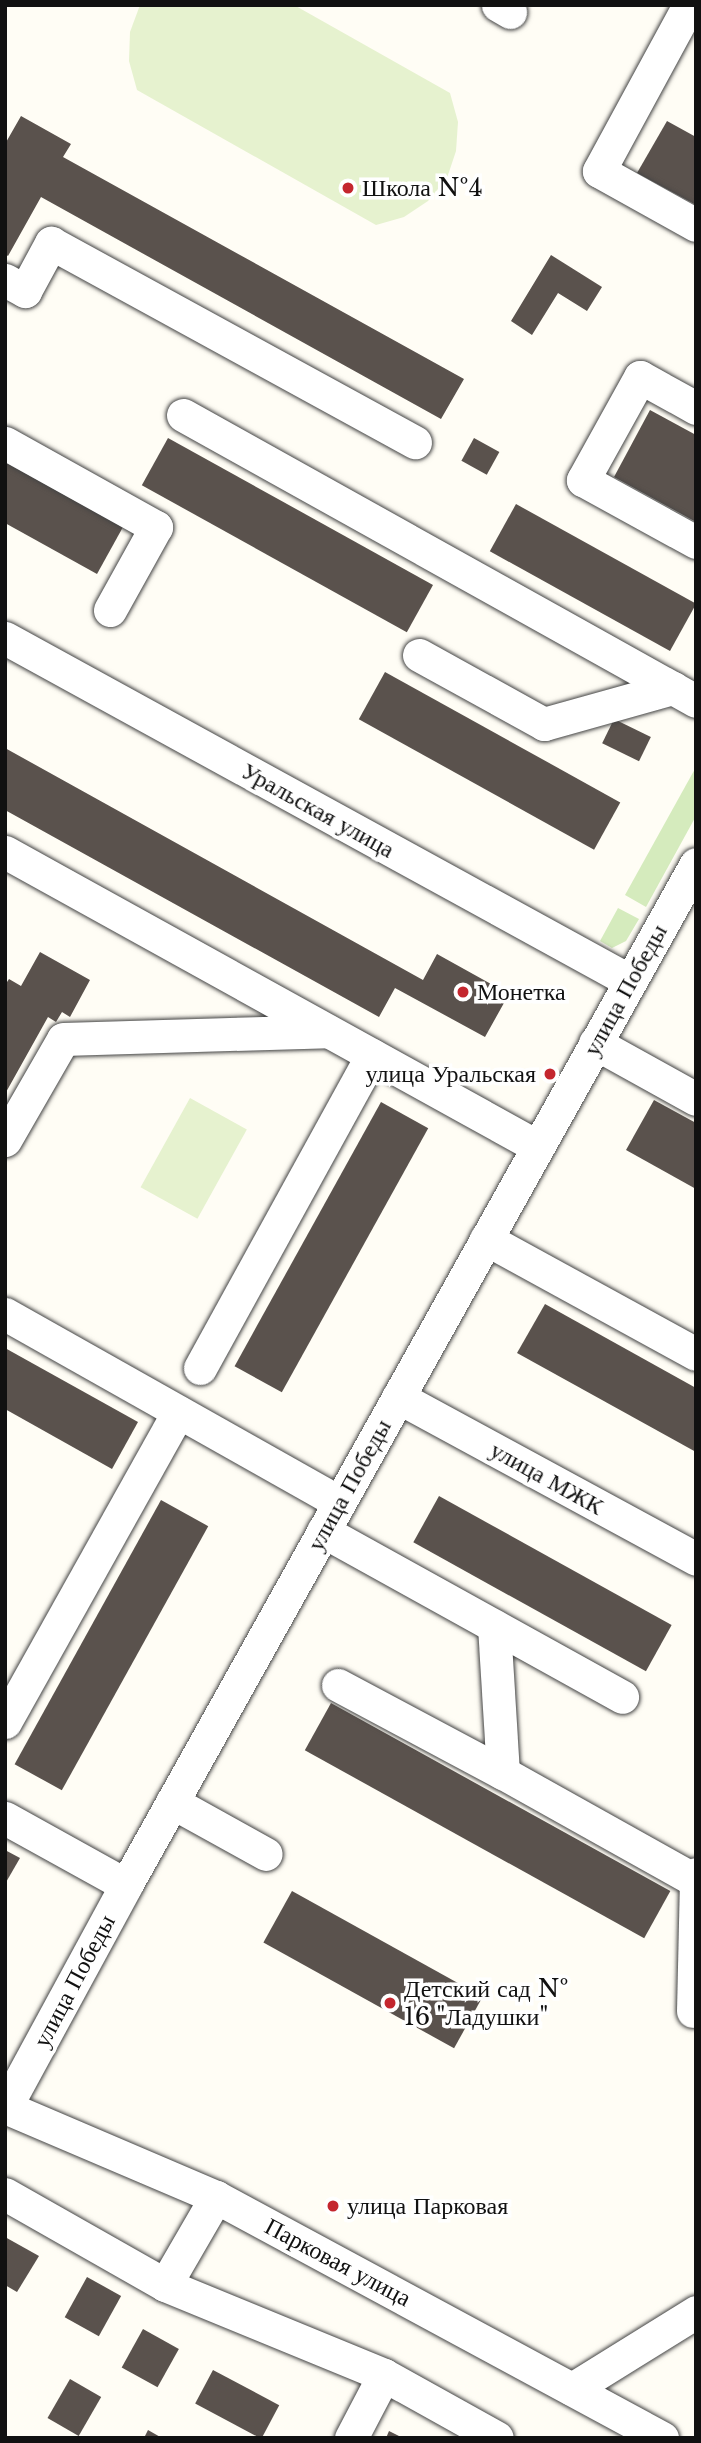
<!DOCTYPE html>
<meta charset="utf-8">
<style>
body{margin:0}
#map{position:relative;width:701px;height:2443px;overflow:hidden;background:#fffdf5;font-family:"Libre Baskerville",serif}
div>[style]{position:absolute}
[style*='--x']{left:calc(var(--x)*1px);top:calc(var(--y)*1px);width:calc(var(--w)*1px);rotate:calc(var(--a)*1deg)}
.green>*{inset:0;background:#d5ebbd}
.pitch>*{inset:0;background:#e6f2cf;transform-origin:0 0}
.building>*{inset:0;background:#5a524d;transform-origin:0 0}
.roads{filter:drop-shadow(0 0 2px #444) drop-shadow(0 0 2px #444)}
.minor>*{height:33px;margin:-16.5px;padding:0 16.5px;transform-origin:16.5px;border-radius:16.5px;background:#fff}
.dots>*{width:19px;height:19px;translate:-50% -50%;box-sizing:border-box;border:4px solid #fff;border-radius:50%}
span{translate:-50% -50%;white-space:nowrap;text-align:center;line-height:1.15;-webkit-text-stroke:7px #fff;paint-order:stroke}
.poi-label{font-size:24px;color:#111}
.left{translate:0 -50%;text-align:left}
.right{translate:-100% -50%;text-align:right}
.street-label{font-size:24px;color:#111}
.frame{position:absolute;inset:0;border:7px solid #111;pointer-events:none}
</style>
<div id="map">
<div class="green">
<div style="clip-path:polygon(696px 767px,696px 816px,646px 907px,625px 895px)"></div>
<div style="clip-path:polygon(618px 908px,639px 919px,626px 941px,612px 948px,600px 941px)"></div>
</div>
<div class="pitch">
<div style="clip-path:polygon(140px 5px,294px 5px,450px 93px,458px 122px,456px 151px,447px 178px,428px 201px,404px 217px,376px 225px,137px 90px,129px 61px,130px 32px)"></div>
<div style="left:190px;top:1098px;width:65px;height:102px;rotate:29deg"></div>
</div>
<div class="building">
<div style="clip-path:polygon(21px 116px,71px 144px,63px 157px,464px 379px,441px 419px,41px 197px,8px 256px,5px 254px,5px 144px)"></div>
<div style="clip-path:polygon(667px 121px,696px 137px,696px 205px,637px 173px)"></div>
<div style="clip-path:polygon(551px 255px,602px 287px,587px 311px,558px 293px,532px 335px,511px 321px)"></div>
<div style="clip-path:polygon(650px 410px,696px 435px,696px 522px,614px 477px)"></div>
<div style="left:168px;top:438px;width:303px;height:54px;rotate:29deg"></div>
<div style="left:474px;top:438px;width:29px;height:26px;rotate:29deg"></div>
<div style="clip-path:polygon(5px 462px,123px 527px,97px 574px,5px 523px)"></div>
<div style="left:516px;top:504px;width:206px;height:54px;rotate:29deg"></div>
<div style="left:385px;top:672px;width:269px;height:54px;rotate:29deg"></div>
<div style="left:614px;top:719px;width:41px;height:27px;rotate:26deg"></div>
<div style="clip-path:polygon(5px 748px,423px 980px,437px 954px,509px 994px,485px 1037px,395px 988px,379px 1017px,5px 810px)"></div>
<div style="clip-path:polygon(40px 952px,90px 980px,70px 1017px,62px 1012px,56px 1022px,48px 1017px,5px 1094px,5px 985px,9px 979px,21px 986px)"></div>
<div style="clip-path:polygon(654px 1100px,696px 1123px,696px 1189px,626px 1150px)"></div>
<div style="left:381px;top:1102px;width:54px;height:302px;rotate:29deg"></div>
<div style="clip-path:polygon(545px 1304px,696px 1388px,696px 1452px,517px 1353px)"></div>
<div style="clip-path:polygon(5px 1348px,138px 1422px,112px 1469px,5px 1409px)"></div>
<div style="left:439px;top:1496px;width:266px;height:53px;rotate:29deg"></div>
<div style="left:161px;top:1500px;width:54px;height:302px;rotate:29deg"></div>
<div style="left:331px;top:1703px;width:388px;height:54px;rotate:29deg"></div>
<div style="clip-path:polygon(5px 1850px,20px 1858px,5px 1884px)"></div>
<div style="left:292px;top:1891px;width:218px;height:59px;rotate:29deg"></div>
<div style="clip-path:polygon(5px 2237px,39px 2256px,17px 2292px,5px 2285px)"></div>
<div style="left:87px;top:2277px;width:39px;height:46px;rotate:29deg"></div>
<div style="left:143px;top:2329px;width:41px;height:44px;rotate:29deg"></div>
<div style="left:213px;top:2370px;width:75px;height:38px;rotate:28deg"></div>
<div style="left:70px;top:2379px;width:36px;height:45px;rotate:30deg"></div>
<div style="clip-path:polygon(148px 2430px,162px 2438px,144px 2438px)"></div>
<div style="clip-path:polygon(389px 2431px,403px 2438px,386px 2438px)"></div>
</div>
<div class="roads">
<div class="minor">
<div style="--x:498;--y:5;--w:14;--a:30"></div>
<div style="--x:689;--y:5;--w:189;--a:118.5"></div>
<div style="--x:599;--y:171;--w:111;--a:29.1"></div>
<div style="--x:5;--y:280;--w:23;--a:29"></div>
<div style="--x:25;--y:291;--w:55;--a:-61.6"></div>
<div style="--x:51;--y:243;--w:415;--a:28.7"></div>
<div style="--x:696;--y:408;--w:64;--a:-151"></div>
<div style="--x:640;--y:377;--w:118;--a:119"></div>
<div style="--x:583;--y:480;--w:129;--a:28.8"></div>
<div style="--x:183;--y:415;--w:587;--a:29.14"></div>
<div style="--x:5;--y:443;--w:173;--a:29.1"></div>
<div style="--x:156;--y:527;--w:95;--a:119"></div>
<div style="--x:5;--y:638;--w:713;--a:28.76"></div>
<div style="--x:419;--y:655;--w:143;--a:28.9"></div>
<div style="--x:544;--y:724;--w:134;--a:-15.6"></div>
<div style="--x:5;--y:852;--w:609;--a:28.96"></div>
<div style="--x:595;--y:1043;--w:115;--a:29"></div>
<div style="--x:5;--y:1140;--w:116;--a:-60.1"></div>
<div style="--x:63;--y:1039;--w:265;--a:-1.7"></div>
<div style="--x:486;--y:1239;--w:239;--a:28.7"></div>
<div style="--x:5;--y:1314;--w:383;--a:29.4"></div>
<div style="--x:200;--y:1368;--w:357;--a:-61.2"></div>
<div style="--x:398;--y:1397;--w:339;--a:28.5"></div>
<div style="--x:323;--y:1531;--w:342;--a:29"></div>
<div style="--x:494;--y:1626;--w:147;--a:86.5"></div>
<div style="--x:503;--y:1773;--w:218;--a:29.2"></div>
<div style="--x:338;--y:1685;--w:187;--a:28.1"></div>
<div style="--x:5;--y:1722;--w:355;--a:-60.8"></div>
<div style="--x:172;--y:1802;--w:107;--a:29"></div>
<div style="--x:5;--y:1818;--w:138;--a:29"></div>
<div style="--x:693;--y:2011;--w:137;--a:-88.7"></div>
<div style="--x:5;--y:2107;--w:229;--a:23.1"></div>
<div style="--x:216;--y:2197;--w:507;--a:28.38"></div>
<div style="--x:5;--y:2108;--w:254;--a:-61.5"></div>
<div style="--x:126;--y:1885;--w:1169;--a:-60.83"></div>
<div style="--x:5;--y:2194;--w:184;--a:29.6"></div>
<div style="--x:165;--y:2285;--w:237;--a:22.3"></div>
<div style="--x:384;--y:2375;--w:129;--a:29.1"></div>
<div style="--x:165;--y:2285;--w:102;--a:-59.9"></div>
<div style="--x:572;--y:2389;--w:146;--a:-31.8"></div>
<div style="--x:351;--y:2438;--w:71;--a:-62.4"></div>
</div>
</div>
<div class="dots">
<div style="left:348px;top:188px;background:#c4262e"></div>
<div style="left:463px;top:992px;background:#c4262e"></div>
<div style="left:550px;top:1074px;background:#c4262e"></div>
<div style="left:390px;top:2003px;background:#c4262e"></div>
<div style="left:333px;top:2206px;background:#c4262e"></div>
</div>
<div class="poi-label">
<span class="left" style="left:362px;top:188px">Школа №4</span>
<span class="left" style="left:477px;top:992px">Монетка</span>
<span class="right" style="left:536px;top:1074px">улица Уральская</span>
<span class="left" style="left:404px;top:2003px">Детский сад №<br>16 "Ладушки"</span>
<span class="left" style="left:347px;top:2206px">улица Парковая</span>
</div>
<div class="street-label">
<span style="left:318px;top:810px;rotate:29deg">Уральская улица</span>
<span style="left:625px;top:990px;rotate:-61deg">улица Победы</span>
<span style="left:547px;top:1478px;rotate:29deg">улица МЖК</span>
<span style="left:349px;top:1485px;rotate:-61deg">улица Победы</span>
<span style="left:74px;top:1981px;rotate:-62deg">улица Победы</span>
<span style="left:338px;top:2262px;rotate:28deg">Парковая улица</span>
</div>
<div class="frame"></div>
</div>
